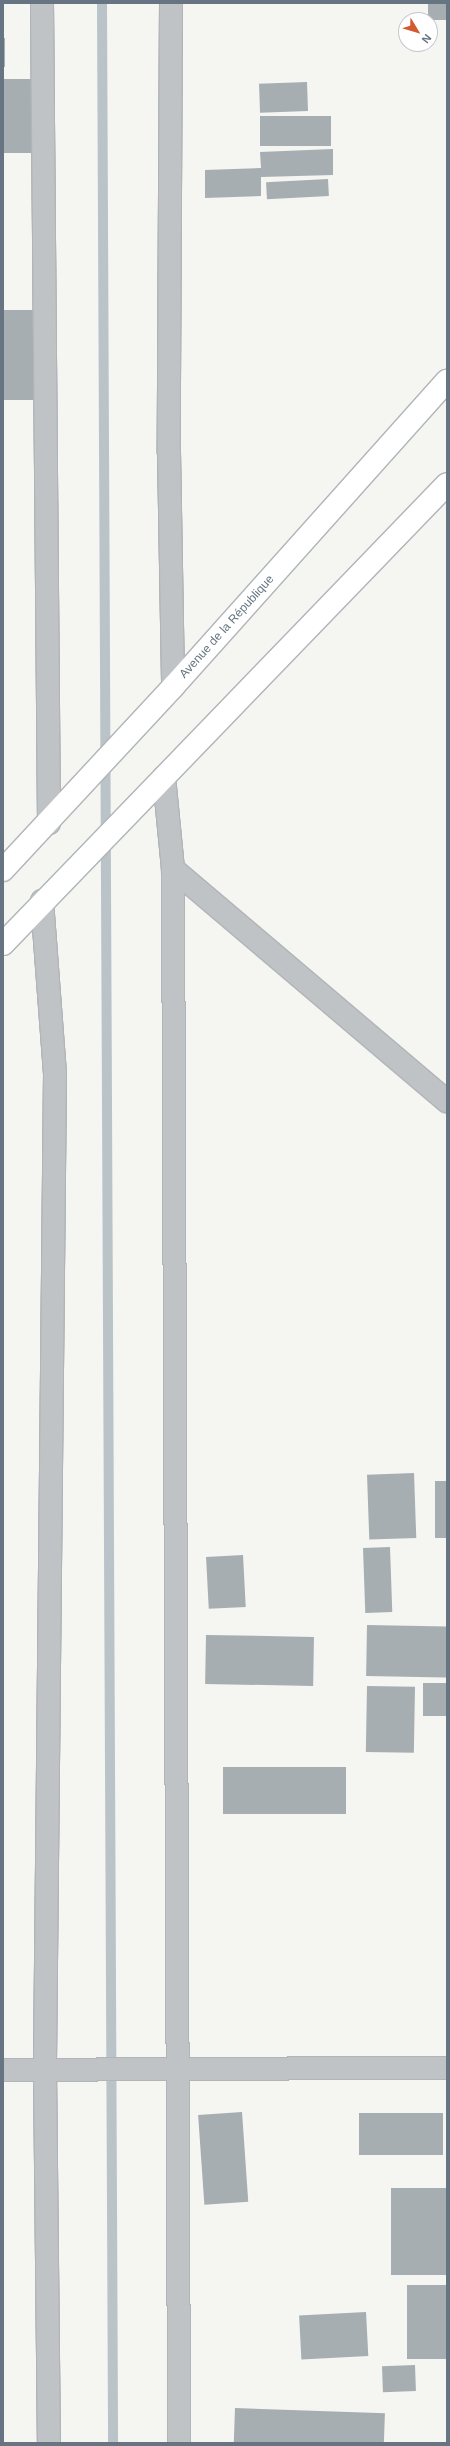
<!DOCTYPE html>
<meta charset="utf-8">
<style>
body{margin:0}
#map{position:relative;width:450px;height:2446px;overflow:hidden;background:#f5f5f2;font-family:Helvetica,sans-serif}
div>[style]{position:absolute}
.stream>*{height:10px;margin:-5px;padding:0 5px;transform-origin:5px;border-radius:5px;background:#b9c3c8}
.building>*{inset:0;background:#a6aeb2;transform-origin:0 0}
.roads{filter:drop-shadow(1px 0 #b0b5b8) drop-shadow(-1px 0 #b0b5b8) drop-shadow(0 1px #b0b5b8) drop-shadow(0 -1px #b0b5b8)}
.minor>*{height:22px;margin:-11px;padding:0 11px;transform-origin:11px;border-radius:11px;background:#bfc3c6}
.primary>*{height:22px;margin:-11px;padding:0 11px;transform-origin:11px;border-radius:11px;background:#fff}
span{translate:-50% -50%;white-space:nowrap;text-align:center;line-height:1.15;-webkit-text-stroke:4px #fff;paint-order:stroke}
.street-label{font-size:12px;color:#667581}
.frame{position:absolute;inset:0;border:4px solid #667581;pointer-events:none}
.north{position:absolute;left:398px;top:12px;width:40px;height:40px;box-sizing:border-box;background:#fff;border:1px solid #c2c8cd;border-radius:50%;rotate:128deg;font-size:11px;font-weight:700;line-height:16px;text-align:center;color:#667581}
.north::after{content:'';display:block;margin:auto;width:14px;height:18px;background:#d65831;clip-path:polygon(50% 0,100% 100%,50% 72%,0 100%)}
</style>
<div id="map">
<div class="stream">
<i style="left:102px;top:3px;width:2440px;rotate:89.74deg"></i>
</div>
<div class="building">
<i style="left:428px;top:3px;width:19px;height:17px"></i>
<i style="left:3px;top:38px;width:2px;height:29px"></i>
<i style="left:3px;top:79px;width:33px;height:74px"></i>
<i style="left:307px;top:82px;width:29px;height:48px;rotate:88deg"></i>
<i style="left:331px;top:116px;width:30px;height:71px;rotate:90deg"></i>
<i style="clip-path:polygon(333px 149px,333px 175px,261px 177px,261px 196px,205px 198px,205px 170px,261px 168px,260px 152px)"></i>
<i style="left:328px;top:179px;width:17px;height:62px;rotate:87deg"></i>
<i style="left:3px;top:310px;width:33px;height:90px"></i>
<i style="left:414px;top:1473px;width:65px;height:47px;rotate:88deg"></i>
<i style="left:435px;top:1481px;width:12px;height:57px"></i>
<i style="left:390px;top:1547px;width:65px;height:27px;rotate:88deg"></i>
<i style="left:243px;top:1555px;width:52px;height:37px;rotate:87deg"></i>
<i style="left:367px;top:1625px;width:80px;height:51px;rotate:1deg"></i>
<i style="left:206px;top:1635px;width:108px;height:49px;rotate:1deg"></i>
<i style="left:447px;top:1683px;width:33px;height:24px;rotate:90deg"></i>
<i style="left:367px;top:1686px;width:48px;height:66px;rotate:1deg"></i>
<i style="left:346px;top:1767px;width:47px;height:123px;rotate:90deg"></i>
<i style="left:242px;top:2112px;width:90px;height:44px;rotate:86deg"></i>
<i style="left:359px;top:2113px;width:84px;height:42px"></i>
<i style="left:447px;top:2188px;width:87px;height:56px;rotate:90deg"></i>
<i style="left:447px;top:2285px;width:74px;height:40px;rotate:90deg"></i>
<i style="left:366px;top:2312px;width:44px;height:67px;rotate:87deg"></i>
<i style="left:415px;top:2365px;width:26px;height:33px;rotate:88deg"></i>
<i style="left:235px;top:2408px;width:150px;height:35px;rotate:2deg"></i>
</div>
<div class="roads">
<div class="minor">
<i style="left:42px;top:3px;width:820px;rotate:89.51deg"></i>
<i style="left:171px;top:3px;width:449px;rotate:90.3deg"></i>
<i style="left:169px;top:452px;width:235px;rotate:89deg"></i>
<i style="left:164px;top:777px;width:92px;rotate:84.4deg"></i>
<i style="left:173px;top:869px;width:1574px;rotate:89.78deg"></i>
<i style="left:173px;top:869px;width:359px;rotate:40.3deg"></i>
<i style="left:42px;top:901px;width:173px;rotate:85.7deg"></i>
<i style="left:55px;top:1074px;width:996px;rotate:90.58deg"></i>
<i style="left:45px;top:2070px;width:373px;rotate:89.4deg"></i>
<i style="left:3px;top:2070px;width:444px;rotate:-0.3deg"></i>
</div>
<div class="primary">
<i style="left:3px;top:870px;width:250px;rotate:-47.1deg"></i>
<i style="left:173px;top:687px;width:411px;rotate:-48.2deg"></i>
<i style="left:3px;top:944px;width:639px;rotate:-46.01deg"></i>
</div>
</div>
<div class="street-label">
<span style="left:227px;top:627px;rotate:-48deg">Avenue de la République</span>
</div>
<div class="frame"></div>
<div class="north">N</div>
</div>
